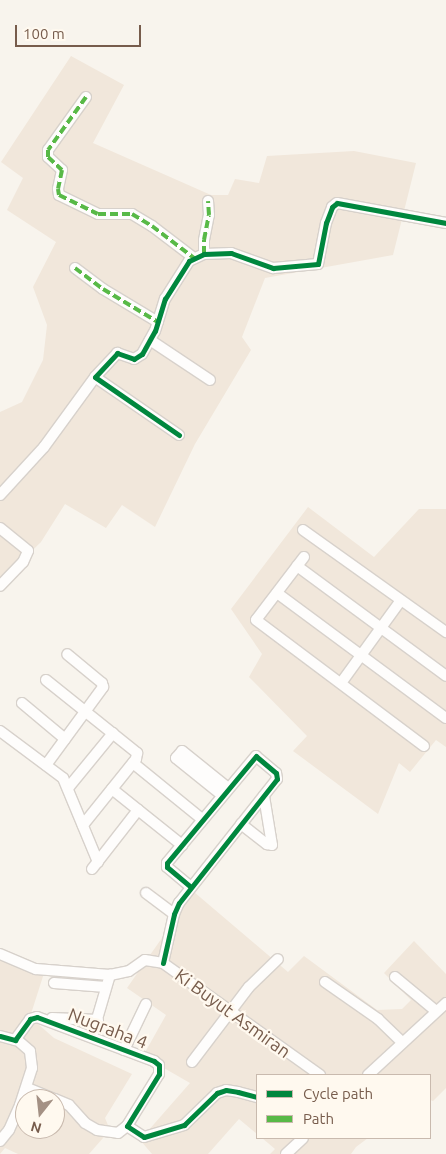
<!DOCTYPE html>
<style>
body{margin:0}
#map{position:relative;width:446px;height:1154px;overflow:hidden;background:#f8f4ed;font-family:Ubuntu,sans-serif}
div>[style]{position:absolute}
.residential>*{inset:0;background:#f1e7db}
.roads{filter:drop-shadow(1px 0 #d7d1cb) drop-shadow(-1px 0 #d7d1cb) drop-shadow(0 1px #d7d1cb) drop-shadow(0 -1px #d7d1cb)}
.street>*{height:10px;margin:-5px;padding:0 5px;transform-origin:5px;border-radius:5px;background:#fefdfc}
.quiet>*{height:4px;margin-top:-2px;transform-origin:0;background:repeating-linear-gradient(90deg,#58b947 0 8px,transparent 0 12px)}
.cycleway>*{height:5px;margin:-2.5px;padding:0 2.5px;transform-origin:2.5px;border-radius:2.5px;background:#00873e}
span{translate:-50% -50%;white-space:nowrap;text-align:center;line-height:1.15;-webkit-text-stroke:4.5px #fff9ef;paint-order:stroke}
.street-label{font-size:18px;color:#775c4c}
.legend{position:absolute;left:256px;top:1074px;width:175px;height:65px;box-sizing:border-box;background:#fff9ef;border:1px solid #c9baae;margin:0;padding:6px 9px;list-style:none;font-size:15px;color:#775c4c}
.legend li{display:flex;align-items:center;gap:10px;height:25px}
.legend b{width:25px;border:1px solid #c9baae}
.north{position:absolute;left:15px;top:1089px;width:50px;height:50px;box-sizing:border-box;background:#fff9ef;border:1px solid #c9baae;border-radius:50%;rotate:196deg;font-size:14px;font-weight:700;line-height:20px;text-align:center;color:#775c4c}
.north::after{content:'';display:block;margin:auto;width:18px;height:22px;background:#a49184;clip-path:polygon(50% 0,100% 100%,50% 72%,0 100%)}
.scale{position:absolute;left:15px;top:25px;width:126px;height:22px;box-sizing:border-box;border:2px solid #775c4c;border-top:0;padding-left:6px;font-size:15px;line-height:18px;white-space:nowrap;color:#775c4c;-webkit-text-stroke:4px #fff9ef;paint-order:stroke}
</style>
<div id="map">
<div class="residential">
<i style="clip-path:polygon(71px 56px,124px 85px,93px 143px,211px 195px,228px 195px,235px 179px,259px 183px,267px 156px,354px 151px,416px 163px,393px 255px,265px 278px,242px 337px,251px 350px,195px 444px,155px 527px,122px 505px,106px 528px,65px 504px,41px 542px,0 582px,0 412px,22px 402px,43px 360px,47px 325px,33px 287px,56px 242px,7px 210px,23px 178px,1px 162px)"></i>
<i style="clip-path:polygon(308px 507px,374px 557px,419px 509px,446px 509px,446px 747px,436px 740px,410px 772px,399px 763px,378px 814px,293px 751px,307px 736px,249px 677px,262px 654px,231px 609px)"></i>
<i style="clip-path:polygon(194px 892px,288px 972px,304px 956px,377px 1010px,402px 1009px,411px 1000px,384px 973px,414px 941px,446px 974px,446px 1088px,433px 1101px,430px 1100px,430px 1075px,257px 1075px,257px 1134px,239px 1119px,208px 1154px,152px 1154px,140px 1140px,190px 1083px,143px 1056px,166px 1015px,127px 988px)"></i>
<i style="clip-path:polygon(evenodd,0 949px,25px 961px,46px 967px,30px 1017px,54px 1038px,132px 1074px,105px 1118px,110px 1130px,89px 1154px,18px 1154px,5px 1148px,0 1154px,0 949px,25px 1099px,55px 1099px,55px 1129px,25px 1129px,25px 1099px)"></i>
<i style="clip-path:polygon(262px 1138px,368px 1138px,356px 1147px,351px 1154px,270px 1154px,275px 1149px)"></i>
</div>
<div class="roads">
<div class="street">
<i style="left:86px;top:97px;width:65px;rotate:125.6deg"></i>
<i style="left:48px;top:150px;width:7px;rotate:90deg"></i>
<i style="left:48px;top:157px;width:19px;rotate:43deg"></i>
<i style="left:62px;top:170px;width:19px;rotate:102deg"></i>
<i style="left:58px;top:189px;width:6px;rotate:81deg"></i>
<i style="left:59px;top:195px;width:43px;rotate:26deg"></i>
<i style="left:98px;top:214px;width:34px"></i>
<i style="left:132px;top:214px;width:23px;rotate:31deg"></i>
<i style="left:152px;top:226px;width:53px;rotate:37.3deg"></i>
<i style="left:204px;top:254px;width:14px;rotate:-90deg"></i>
<i style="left:204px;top:240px;width:25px;rotate:-79deg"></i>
<i style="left:209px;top:215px;width:14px;rotate:-94deg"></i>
<i style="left:75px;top:268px;width:35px;rotate:37deg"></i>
<i style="left:103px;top:289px;width:64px;rotate:31deg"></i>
<i style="left:150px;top:340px;width:72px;rotate:33.7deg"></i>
<i style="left:179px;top:435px;width:102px;rotate:-145.4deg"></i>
<i style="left:95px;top:377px;width:33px;rotate:-47deg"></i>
<i style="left:117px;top:353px;width:18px;rotate:19deg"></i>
<i style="left:134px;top:359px;width:9px;rotate:-32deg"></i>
<i style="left:142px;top:354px;width:26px;rotate:-61deg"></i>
<i style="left:155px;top:331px;width:34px;rotate:-73deg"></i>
<i style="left:165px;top:299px;width:45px;rotate:-57.7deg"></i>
<i style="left:189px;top:261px;width:17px;rotate:-25deg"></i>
<i style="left:204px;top:254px;width:27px;rotate:-2deg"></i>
<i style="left:231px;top:253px;width:45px;rotate:19.7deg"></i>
<i style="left:273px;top:268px;width:45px;rotate:-5.1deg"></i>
<i style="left:318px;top:264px;width:42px;rotate:-79deg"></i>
<i style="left:326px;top:223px;width:17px;rotate:-69deg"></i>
<i style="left:332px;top:207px;width:6px;rotate:-39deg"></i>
<i style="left:337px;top:203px;width:111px;rotate:10.4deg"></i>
<i style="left:0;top:495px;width:65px;rotate:-47.5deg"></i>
<i style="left:44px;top:447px;width:87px;rotate:-53.9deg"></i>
<i style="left:0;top:528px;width:36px;rotate:39deg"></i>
<i style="left:28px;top:551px;width:12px;rotate:114deg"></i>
<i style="left:23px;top:562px;width:33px;rotate:134deg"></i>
<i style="left:303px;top:530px;width:176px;rotate:35.5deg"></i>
<i style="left:304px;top:557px;width:79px;rotate:127.3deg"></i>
<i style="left:256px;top:620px;width:210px;rotate:36.9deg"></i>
<i style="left:297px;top:566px;width:185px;rotate:36.4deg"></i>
<i style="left:277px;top:593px;width:210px;rotate:36.5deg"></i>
<i style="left:46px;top:680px;width:117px;rotate:38.7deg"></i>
<i style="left:137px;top:753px;width:6px;rotate:99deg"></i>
<i style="left:136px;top:759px;width:85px;rotate:128.8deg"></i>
<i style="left:341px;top:683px;width:102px;rotate:-54.1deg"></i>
<i style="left:22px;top:703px;width:56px;rotate:39.9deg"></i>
<i style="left:0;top:731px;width:79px;rotate:36.7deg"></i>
<i style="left:63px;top:778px;width:91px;rotate:67.4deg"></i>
<i style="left:133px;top:763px;width:89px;rotate:39.1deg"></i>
<i style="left:46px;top:765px;width:97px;rotate:-53.8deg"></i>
<i style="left:103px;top:687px;width:4px;rotate:-104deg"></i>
<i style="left:102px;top:683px;width:45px;rotate:-140.4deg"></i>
<i style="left:68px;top:788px;width:71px;rotate:-50.7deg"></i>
<i style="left:112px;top:789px;width:90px;rotate:38.7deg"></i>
<i style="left:222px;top:795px;width:59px;rotate:-141.2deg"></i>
<i style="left:176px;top:758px;width:9px;rotate:-49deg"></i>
<i style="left:182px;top:751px;width:59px;rotate:38.8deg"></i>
<i style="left:241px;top:824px;width:33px;rotate:38deg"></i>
<i style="left:267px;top:844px;width:5px;rotate:11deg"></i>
<i style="left:272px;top:845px;width:50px;rotate:-99.3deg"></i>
<i style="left:92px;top:869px;width:75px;rotate:-52.1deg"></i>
<i style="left:146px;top:893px;width:35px;rotate:37deg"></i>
<i style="left:0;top:954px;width:39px;rotate:23deg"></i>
<i style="left:36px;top:969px;width:74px;rotate:4.6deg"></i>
<i style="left:110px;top:975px;width:19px;rotate:-12deg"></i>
<i style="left:129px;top:971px;width:19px;rotate:-35deg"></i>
<i style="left:145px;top:960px;width:18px;rotate:9deg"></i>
<i style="left:163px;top:963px;width:193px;rotate:35.5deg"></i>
<i style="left:163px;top:963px;width:50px;rotate:-77.3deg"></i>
<i style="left:174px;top:914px;width:12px;rotate:-66deg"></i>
<i style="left:179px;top:903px;width:158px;rotate:-51.7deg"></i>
<i style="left:277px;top:779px;width:6px;rotate:-99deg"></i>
<i style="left:276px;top:773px;width:26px;rotate:-140deg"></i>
<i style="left:256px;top:756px;width:139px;rotate:129.8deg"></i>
<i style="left:167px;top:863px;width:4px;rotate:90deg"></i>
<i style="left:167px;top:867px;width:31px;rotate:40deg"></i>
<i style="left:395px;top:977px;width:53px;rotate:39.7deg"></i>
<i style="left:325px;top:982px;width:65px;rotate:34.9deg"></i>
<i style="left:378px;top:1019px;width:33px;rotate:44deg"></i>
<i style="left:54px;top:983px;width:52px;rotate:4.4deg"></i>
<i style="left:52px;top:1018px;width:46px;rotate:2.5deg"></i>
<i style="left:0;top:1036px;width:16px;rotate:15deg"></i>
<i style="left:15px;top:1040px;width:26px;rotate:-54deg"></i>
<i style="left:30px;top:1019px;width:7px;rotate:-16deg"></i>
<i style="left:37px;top:1017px;width:125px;rotate:20.6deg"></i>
<i style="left:154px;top:1061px;width:6px;rotate:39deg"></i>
<i style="left:159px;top:1065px;width:9px;rotate:90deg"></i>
<i style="left:159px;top:1074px;width:61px;rotate:121.6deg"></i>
<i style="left:127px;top:1126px;width:20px;rotate:33deg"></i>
<i style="left:144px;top:1137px;width:42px;rotate:-16.7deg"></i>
<i style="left:184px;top:1125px;width:46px;rotate:-44.1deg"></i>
<i style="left:217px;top:1093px;width:9px;rotate:-18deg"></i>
<i style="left:226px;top:1090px;width:12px;rotate:9deg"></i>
<i style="left:238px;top:1092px;width:20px;rotate:15deg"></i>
<i style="left:92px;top:1036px;width:64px;rotate:-73.6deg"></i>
<i style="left:124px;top:1050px;width:51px;rotate:-64.4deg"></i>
<i style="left:192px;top:1062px;width:94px;rotate:-52.8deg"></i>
<i style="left:249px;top:987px;width:40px;rotate:-44deg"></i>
<i style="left:368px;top:1075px;width:106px;rotate:-42.7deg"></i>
<i style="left:27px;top:1088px;width:29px;rotate:22deg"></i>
<i style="left:55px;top:1099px;width:15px;rotate:23deg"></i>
<i style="left:69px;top:1105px;width:24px;rotate:48deg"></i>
<i style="left:85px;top:1123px;width:14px;rotate:30deg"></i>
<i style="left:97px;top:1130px;width:21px;rotate:8deg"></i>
<i style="left:118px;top:1133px;width:11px;rotate:-38deg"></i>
<i style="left:0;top:1141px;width:14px;rotate:-51deg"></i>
<i style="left:9px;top:1130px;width:27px;rotate:-66deg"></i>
<i style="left:20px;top:1105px;width:39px;rotate:-72deg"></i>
<i style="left:32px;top:1068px;width:17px;rotate:-97deg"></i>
<i style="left:30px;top:1051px;width:18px;rotate:-139deg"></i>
<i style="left:286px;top:1154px;width:23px;rotate:-43deg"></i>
</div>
</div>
<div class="quiet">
<i style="left:86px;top:97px;width:65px;rotate:125.6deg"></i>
<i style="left:48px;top:150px;width:7px;rotate:90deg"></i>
<i style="left:48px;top:157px;width:19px;rotate:43deg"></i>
<i style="left:62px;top:170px;width:19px;rotate:102deg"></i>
<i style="left:58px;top:189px;width:6px;rotate:81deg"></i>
<i style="left:59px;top:195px;width:43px;rotate:26deg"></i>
<i style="left:98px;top:214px;width:34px"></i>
<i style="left:132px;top:214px;width:23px;rotate:31deg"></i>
<i style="left:152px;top:226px;width:53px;rotate:37.3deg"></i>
<i style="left:204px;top:254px;width:14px;rotate:-90deg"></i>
<i style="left:204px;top:240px;width:25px;rotate:-79deg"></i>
<i style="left:209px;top:215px;width:14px;rotate:-94deg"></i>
<i style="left:75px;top:268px;width:35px;rotate:37deg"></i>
<i style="left:103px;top:289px;width:64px;rotate:31deg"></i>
</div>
<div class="cycleway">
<i style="left:179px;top:435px;width:102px;rotate:-145.4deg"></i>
<i style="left:95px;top:377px;width:33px;rotate:-47deg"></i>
<i style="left:117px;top:353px;width:18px;rotate:19deg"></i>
<i style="left:134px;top:359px;width:9px;rotate:-32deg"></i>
<i style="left:142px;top:354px;width:26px;rotate:-61deg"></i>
<i style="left:155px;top:331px;width:34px;rotate:-73deg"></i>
<i style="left:165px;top:299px;width:45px;rotate:-57.7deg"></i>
<i style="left:189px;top:261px;width:17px;rotate:-25deg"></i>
<i style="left:204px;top:254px;width:27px;rotate:-2deg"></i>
<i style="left:231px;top:253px;width:45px;rotate:19.7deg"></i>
<i style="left:273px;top:268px;width:45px;rotate:-5.1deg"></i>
<i style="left:318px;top:264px;width:42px;rotate:-79deg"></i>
<i style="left:326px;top:223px;width:17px;rotate:-69deg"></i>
<i style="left:332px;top:207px;width:6px;rotate:-39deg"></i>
<i style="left:337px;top:203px;width:111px;rotate:10.4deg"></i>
<i style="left:163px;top:963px;width:50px;rotate:-77.3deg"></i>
<i style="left:174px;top:914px;width:12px;rotate:-66deg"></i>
<i style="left:179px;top:903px;width:158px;rotate:-51.7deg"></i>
<i style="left:277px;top:779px;width:6px;rotate:-99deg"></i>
<i style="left:276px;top:773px;width:26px;rotate:-140deg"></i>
<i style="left:256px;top:756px;width:139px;rotate:129.8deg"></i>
<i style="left:167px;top:863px;width:4px;rotate:90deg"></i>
<i style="left:167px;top:867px;width:31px;rotate:40deg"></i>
<i style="left:0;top:1036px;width:16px;rotate:15deg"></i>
<i style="left:15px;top:1040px;width:26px;rotate:-54deg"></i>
<i style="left:30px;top:1019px;width:7px;rotate:-16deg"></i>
<i style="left:37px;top:1017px;width:125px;rotate:20.6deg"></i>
<i style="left:154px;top:1061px;width:6px;rotate:39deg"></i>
<i style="left:159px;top:1065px;width:9px;rotate:90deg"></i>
<i style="left:159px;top:1074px;width:61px;rotate:121.6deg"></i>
<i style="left:127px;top:1126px;width:20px;rotate:33deg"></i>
<i style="left:144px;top:1137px;width:42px;rotate:-16.7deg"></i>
<i style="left:184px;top:1125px;width:46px;rotate:-44.1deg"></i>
<i style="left:217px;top:1093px;width:9px;rotate:-18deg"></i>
<i style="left:226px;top:1090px;width:12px;rotate:9deg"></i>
<i style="left:238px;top:1092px;width:20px;rotate:15deg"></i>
</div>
<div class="street-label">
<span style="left:233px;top:1013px;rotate:36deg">Ki Buyut Asmiran</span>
<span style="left:108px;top:1028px;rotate:21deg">Nugraha 4</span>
</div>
<ul class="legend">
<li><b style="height:6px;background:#00873e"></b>Cycle path</li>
<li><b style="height:6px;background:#58b947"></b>Path</li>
</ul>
<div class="north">N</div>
<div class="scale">100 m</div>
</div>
